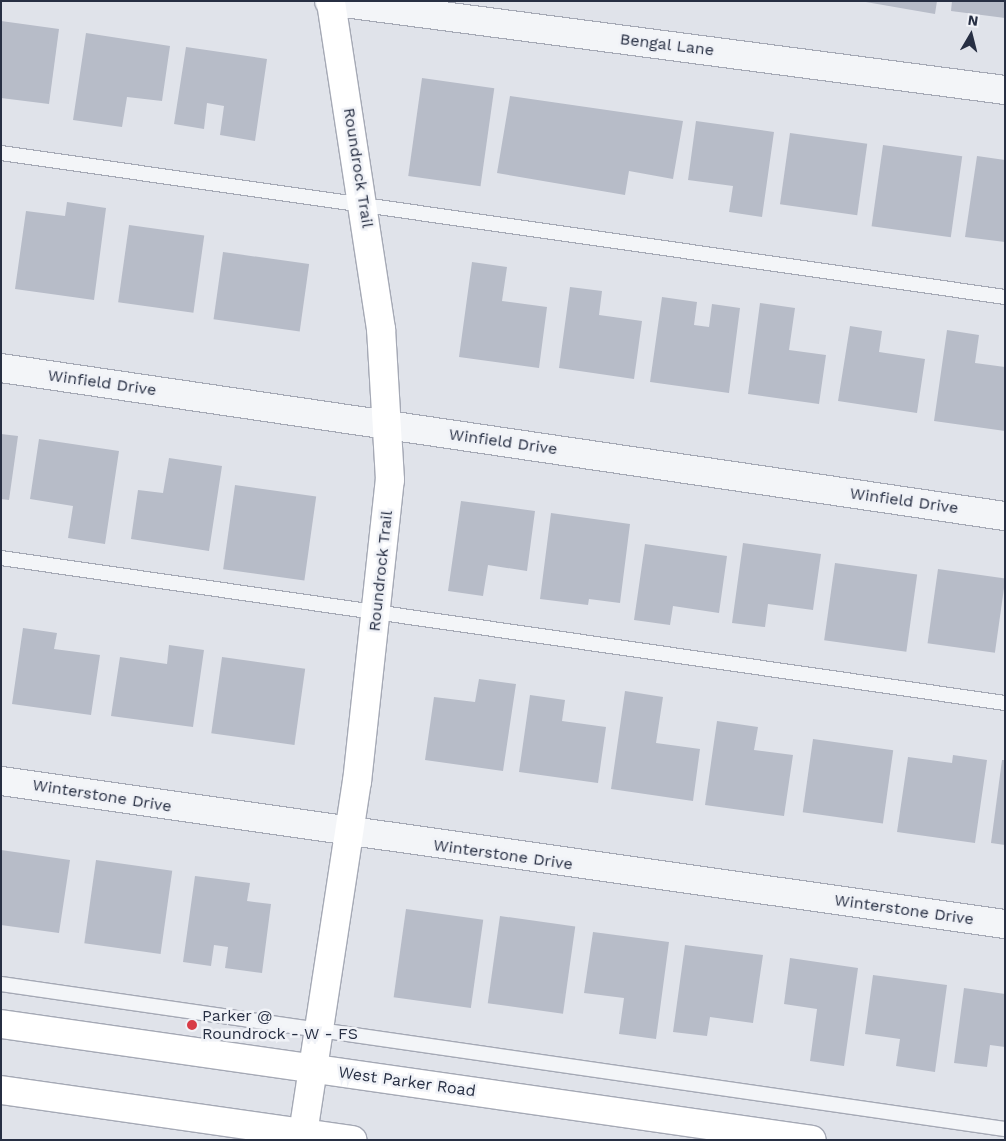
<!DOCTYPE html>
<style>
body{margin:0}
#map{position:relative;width:1006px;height:1141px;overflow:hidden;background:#e0e3ea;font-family:"Work Sans",sans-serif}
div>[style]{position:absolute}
.building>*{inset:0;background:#b7bcc8;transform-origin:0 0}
.roads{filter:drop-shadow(1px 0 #a5a9b5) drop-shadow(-1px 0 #a5a9b5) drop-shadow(0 1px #a5a9b5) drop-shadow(0 -1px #a5a9b5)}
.lane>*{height:14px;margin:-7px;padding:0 7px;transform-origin:7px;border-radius:7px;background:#f3f5f8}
.street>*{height:28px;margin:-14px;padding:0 14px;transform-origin:14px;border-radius:14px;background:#f3f5f8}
.secondary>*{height:28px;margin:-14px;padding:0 14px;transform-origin:14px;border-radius:14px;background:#fff}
.dots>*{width:14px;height:14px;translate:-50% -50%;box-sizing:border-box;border:2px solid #f0f2f7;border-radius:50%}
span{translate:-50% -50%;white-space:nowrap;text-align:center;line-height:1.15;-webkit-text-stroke:5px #f0f2f7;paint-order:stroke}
.street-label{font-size:16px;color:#272f43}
.poi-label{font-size:16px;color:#272f43}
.left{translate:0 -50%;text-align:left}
.frame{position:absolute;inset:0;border:2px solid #272f43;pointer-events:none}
.north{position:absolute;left:946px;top:10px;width:50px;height:50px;-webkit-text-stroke:4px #f0f2f7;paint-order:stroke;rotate:8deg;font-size:14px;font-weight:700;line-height:20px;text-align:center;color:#272f43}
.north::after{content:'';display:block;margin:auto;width:18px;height:22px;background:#272f43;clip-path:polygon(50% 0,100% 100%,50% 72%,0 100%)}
</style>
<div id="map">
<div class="building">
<i style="clip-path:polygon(860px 1px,937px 1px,935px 14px)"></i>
<i style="clip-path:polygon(952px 1px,1005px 1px,1005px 18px,951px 11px)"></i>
<i style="clip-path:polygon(1px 21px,59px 29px,49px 104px,1px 98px)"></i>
<i style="clip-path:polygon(86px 33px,170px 46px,162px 101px,127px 97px,122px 127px,73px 120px)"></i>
<i style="clip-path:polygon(186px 47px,267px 59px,255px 141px,220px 135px,224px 106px,207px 103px,204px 129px,174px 124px)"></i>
<i style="left:422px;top:78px;width:73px;height:99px;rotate:8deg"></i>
<i style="clip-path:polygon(510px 96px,683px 121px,673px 179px,629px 171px,625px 195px,497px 173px)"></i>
<i style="clip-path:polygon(696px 121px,774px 132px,762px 217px,729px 212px,733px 186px,688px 180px)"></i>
<i style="left:790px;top:133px;width:78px;height:72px;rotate:8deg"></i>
<i style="left:883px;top:145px;width:80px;height:82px;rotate:8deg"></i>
<i style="clip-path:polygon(977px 156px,1005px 160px,1005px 242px,965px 237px)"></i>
<i style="clip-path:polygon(67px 202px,106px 208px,94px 300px,15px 289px,26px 211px,65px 216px)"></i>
<i style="left:129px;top:225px;width:76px;height:78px;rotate:8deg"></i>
<i style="left:223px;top:252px;width:87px;height:68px;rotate:8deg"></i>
<i style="clip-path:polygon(472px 262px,507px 267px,502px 301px,547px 307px,539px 368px,459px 357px)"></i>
<i style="clip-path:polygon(570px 287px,602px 291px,599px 315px,642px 321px,634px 379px,559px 368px)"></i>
<i style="clip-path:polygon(662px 297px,697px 302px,694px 325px,709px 327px,712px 304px,740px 308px,729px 393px,650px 382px)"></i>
<i style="clip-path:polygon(760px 303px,795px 308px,789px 350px,826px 355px,819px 404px,748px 394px)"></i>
<i style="clip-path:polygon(850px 326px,882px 331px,879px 352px,925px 359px,917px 413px,838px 401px)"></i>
<i style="clip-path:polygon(947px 330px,979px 335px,975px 363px,1005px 367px,1005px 431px,934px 421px)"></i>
<i style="clip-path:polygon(1px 434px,18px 436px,9px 500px,1px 499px)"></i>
<i style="clip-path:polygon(39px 439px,119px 451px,105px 544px,68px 538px,73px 506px,30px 499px)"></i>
<i style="clip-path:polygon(169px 458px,222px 466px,209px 551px,131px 539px,138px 490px,163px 493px)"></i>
<i style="left:235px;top:485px;width:82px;height:85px;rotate:8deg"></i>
<i style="clip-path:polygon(461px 501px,535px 511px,527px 571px,488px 565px,483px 596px,448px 591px)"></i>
<i style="clip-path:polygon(551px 513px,630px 524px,620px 603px,589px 599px,588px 605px,540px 599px)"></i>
<i style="clip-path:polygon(743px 543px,821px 554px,813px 610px,768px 604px,765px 627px,732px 623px)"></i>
<i style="clip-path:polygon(645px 544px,727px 556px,719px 613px,673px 606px,670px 625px,634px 620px)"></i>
<i style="left:835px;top:563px;width:83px;height:78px;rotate:8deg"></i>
<i style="left:938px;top:569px;width:68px;height:75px;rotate:8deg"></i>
<i style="clip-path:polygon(23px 628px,57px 633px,54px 649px,100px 655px,91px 715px,12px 704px)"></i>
<i style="clip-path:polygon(169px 645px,204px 650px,193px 727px,111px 716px,120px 657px,167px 664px)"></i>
<i style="left:222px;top:657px;width:84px;height:77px;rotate:8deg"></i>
<i style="clip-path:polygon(479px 679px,516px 684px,503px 771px,425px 760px,434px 697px,475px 702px)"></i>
<i style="clip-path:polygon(625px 691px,663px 697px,656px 743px,700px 749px,693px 801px,611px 789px)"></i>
<i style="clip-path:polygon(530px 695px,565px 700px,562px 721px,606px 727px,598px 783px,519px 772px)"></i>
<i style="clip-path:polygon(717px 721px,758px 727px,754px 750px,793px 755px,784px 816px,705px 805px)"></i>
<i style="left:813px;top:739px;width:81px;height:74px;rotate:8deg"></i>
<i style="clip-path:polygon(953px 755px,987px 760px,975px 843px,897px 832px,908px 757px,952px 763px)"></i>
<i style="clip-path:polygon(1002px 760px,1005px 760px,1005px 845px,991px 843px)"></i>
<i style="clip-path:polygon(1px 850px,70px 860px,59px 933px,1px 925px)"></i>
<i style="left:96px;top:860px;width:77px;height:84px;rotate:8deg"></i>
<i style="clip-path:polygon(195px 876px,250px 883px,247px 901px,271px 904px,262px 973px,225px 968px,228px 947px,214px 945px,211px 966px,183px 962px)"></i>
<i style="left:406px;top:909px;width:78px;height:89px;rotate:8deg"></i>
<i style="left:500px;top:916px;width:76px;height:88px;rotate:8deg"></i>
<i style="clip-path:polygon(593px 932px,669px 942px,656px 1039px,619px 1034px,624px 998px,584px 993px)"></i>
<i style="clip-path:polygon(685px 945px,763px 955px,753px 1023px,710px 1017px,707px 1036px,673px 1032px)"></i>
<i style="clip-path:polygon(790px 958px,858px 968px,844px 1066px,810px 1061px,817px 1009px,784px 1004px)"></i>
<i style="clip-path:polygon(873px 975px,947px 985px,935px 1072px,896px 1066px,900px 1039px,865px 1034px)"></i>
<i style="clip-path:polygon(964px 988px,1005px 994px,1005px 1047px,990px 1045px,987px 1067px,954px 1063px)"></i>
</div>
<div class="roads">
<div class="lane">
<i style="left:1px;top:153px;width:1014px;rotate:8.16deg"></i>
<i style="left:1px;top:558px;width:1014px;rotate:8.22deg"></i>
<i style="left:1px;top:984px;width:1014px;rotate:8.22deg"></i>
</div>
<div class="street">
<i style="left:329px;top:1px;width:682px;rotate:7.5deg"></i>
<i style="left:1px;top:368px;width:1015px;rotate:8.39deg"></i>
<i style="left:1px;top:781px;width:1014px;rotate:8.11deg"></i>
</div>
<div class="secondary">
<i style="left:1px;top:1024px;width:819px;rotate:8.14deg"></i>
<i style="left:1px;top:1090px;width:355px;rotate:8.1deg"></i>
<i style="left:302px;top:1140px;width:362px;rotate:-81.3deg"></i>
<i style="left:357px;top:782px;width:304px;rotate:-83.8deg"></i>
<i style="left:390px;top:480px;width:151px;rotate:-93.4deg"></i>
<i style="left:381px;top:329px;width:332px;rotate:-98.7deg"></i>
</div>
</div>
<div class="dots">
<i style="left:192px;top:1025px;background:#d83c47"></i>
</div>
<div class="street-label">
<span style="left:667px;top:45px;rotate:7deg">Bengal Lane</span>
<span style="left:358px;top:168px;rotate:81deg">Roundrock Trail</span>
<span style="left:102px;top:383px;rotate:8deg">Winfield Drive</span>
<span style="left:503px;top:442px;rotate:8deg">Winfield Drive</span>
<span style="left:904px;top:501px;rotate:8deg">Winfield Drive</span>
<span style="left:381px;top:571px;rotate:-84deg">Roundrock Trail</span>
<span style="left:102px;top:796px;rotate:9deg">Winterstone Drive</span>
<span style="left:503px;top:855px;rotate:8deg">Winterstone Drive</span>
<span style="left:904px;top:910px;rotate:8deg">Winterstone Drive</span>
<span style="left:407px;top:1082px;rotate:8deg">West Parker Road</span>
</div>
<div class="poi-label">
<span class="left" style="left:202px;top:1025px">Parker @<br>Roundrock - W - FS</span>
</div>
<div class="frame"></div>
<div class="north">N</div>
</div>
